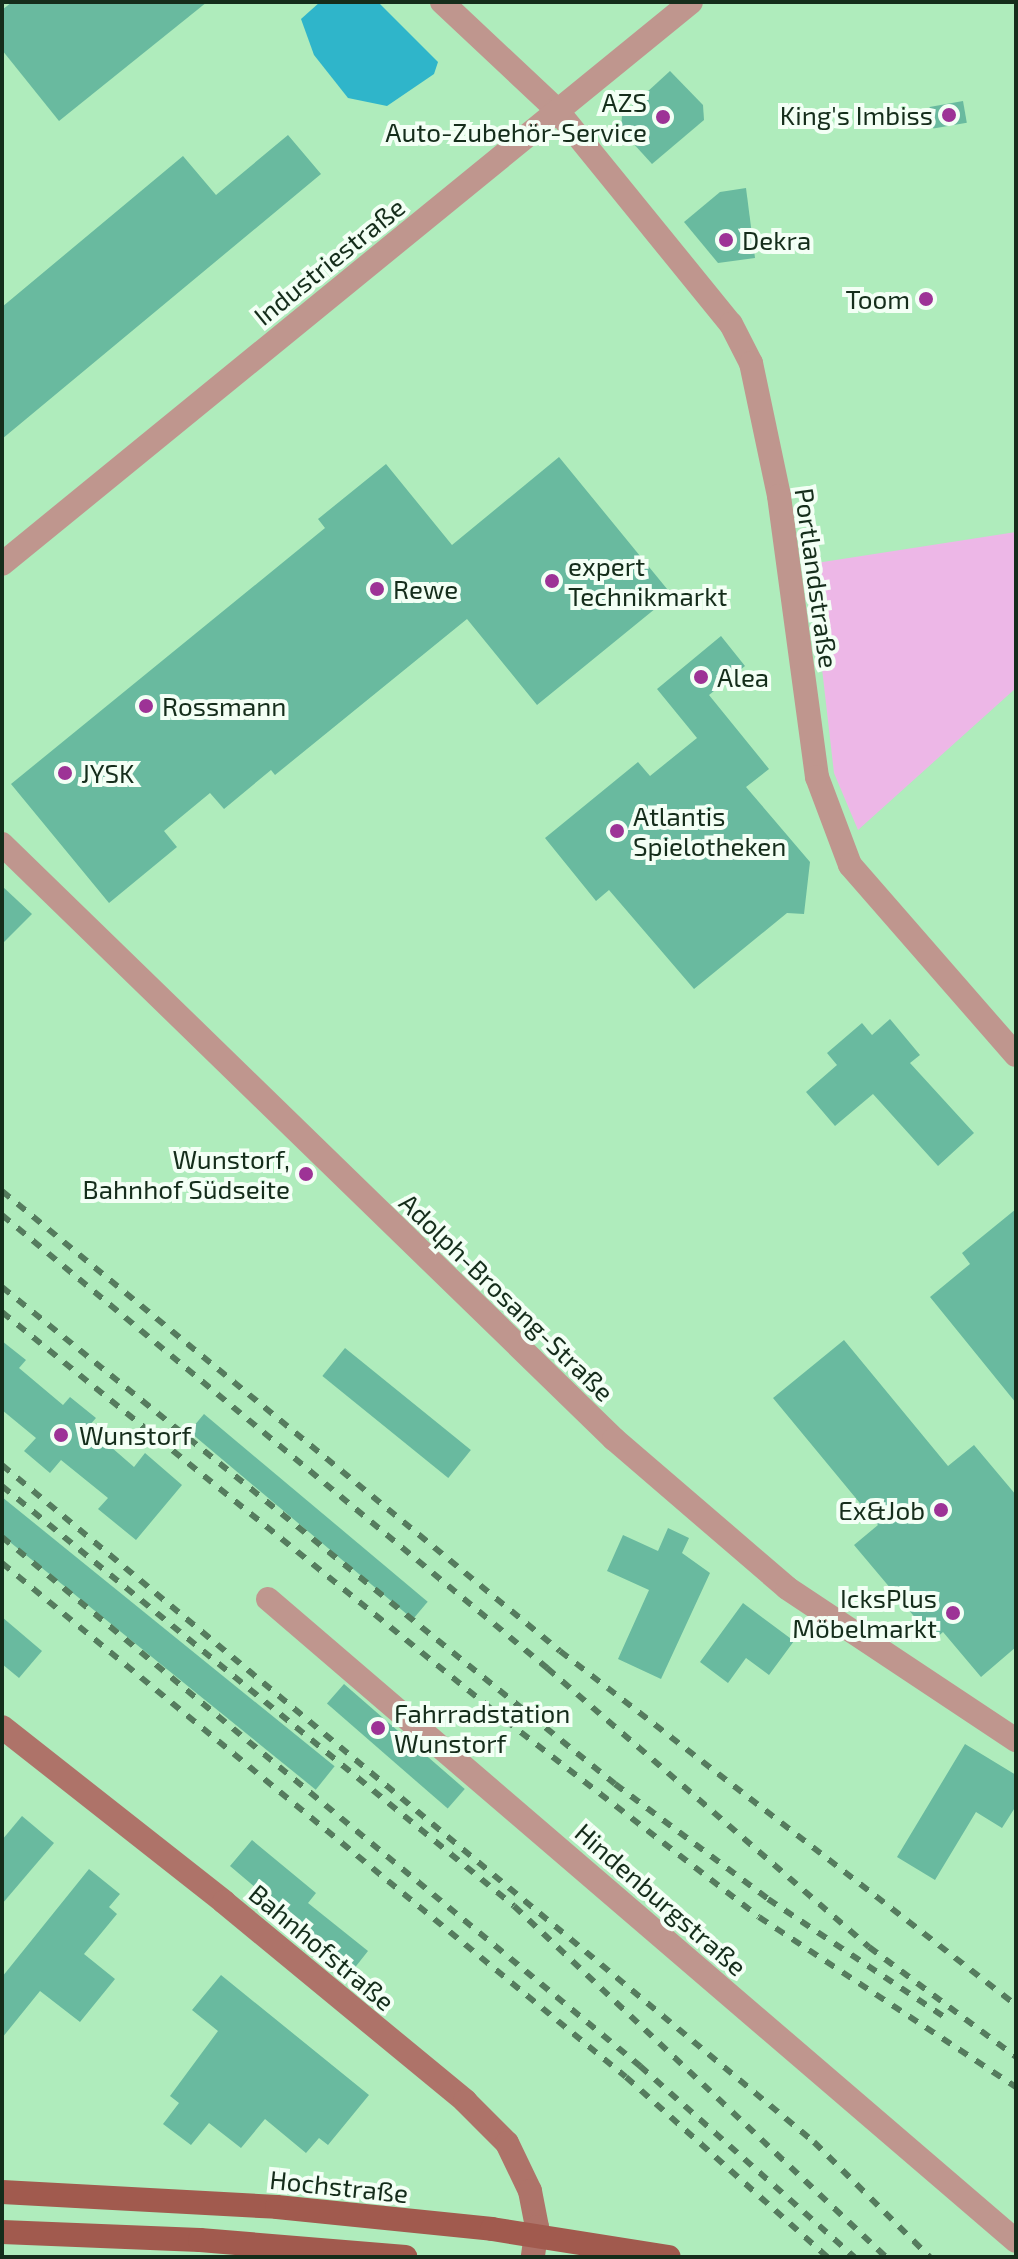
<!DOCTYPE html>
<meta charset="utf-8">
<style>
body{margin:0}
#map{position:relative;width:1018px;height:2259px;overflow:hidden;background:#afecbc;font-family:"Exo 2",sans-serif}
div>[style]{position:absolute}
.green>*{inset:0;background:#edb7e7}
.water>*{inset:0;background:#2fb5ca}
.building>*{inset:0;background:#69ba9f;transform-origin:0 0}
.street>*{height:24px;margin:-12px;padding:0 12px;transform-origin:12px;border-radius:12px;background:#bf968e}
.secondary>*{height:24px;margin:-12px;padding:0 12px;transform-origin:12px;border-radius:12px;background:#ae7369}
.primary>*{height:24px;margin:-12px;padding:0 12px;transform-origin:12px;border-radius:12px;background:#a15a4e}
.rail>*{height:6px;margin-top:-3px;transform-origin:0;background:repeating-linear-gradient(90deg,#557c5e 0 10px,transparent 0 20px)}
.primary-bridge>*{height:24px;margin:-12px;padding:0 12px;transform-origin:12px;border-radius:12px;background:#a15a4e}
.dots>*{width:22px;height:22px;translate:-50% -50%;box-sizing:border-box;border:4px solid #f3fff5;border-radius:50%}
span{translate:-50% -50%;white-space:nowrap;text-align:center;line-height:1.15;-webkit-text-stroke:8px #f3fff5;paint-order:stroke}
.poi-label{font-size:26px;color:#152d1b}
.right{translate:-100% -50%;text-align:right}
.left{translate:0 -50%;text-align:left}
.street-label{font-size:26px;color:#152d1b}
.frame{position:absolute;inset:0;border:4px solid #152d1b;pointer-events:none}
</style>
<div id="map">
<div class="green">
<i style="clip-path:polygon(1016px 532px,1016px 688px,858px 830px,834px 773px,810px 564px)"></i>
</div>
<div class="water">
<i style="clip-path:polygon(320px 2px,378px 2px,438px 62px,434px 74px,387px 106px,348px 98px,314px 55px,301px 19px)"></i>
</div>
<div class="building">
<i style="clip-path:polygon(12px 2px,207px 2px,59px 121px,2px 50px,2px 10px)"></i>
<i style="clip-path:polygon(670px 71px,703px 105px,704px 120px,652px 164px,621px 130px,622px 115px)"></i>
<i style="left:963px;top:101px;width:22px;height:34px;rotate:80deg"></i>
<i style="clip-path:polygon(288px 135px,321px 174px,2px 439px,2px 307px,183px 156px,216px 195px)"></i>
<i style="clip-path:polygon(746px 188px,755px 258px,718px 263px,684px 222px,720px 192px)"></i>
<i style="clip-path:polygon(559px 457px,672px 595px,537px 705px,467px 619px,275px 775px,271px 770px,224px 809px,210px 793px,164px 831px,177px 847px,109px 903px,11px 784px,325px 528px,318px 519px,386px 464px,452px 545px)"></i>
<i style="clip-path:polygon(721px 636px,745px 666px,709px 695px,769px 769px,746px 787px,810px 862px,804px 914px,787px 913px,694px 989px,609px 890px,596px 901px,545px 838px,638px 762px,650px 776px,697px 738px,657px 689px)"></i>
<i style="clip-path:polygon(2px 886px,32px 914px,2px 944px)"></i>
<i style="clip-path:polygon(890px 1019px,920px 1055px,910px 1063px,974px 1133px,938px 1166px,873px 1094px,835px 1126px,806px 1092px,837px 1065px,827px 1053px,862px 1023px,872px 1035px)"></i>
<i style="clip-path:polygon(1016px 1209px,1016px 1403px,930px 1297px,970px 1264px,962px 1253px)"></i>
<i style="clip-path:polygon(844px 1340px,948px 1466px,974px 1445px,1016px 1495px,1016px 1647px,981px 1677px,943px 1632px,934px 1640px,854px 1545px,878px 1525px,773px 1398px)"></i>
<i style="clip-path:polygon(2px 1341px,26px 1360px,19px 1368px,63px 1405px,70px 1397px,96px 1418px,88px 1427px,134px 1467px,145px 1453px,182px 1485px,136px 1540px,98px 1509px,108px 1498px,61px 1460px,50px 1473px,24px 1451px,36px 1438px,2px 1410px)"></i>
<i style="left:345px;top:1348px;width:162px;height:36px;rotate:39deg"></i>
<i style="left:204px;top:1414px;width:292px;height:23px;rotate:40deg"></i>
<i style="left:2px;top:1497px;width:428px;height:30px;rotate:39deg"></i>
<i style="clip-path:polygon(668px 1528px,689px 1538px,682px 1553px,710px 1573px,661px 1679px,618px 1659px,649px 1590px,607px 1571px,623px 1535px,658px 1551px)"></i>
<i style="clip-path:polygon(743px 1603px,794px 1641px,769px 1675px,746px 1658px,728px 1683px,700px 1662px)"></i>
<i style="clip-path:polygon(2px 1617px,42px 1651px,19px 1678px,2px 1664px)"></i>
<i style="left:344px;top:1684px;width:160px;height:26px;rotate:41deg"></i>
<i style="clip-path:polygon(965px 1744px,1016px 1775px,1016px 1806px,1002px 1828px,976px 1812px,935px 1880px,897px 1857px)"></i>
<i style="clip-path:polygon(22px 1816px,54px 1843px,2px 1904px,2px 1840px)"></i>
<i style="clip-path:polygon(252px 1840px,316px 1893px,308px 1903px,368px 1951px,353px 1970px,230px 1866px)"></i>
<i style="clip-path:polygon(89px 1869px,120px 1894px,109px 1907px,117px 1914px,84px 1954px,115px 1979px,80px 2022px,40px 1991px,2px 2038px,2px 1977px)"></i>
<i style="clip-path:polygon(221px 1975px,369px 2095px,328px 2145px,319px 2138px,306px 2153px,265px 2119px,241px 2148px,209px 2123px,191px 2145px,163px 2124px,179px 2103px,170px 2096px,218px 2031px,192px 2010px)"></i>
</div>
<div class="street">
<i style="left:442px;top:2px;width:156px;rotate:43.2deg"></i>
<i style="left:556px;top:109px;width:277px;rotate:50.9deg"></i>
<i style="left:731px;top:324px;width:44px;rotate:62.9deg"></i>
<i style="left:751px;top:363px;width:136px;rotate:78.1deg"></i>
<i style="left:779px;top:496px;width:284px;rotate:82.3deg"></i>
<i style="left:817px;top:777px;width:94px;rotate:69.4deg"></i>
<i style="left:850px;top:865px;width:252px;rotate:48.9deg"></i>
<i style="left:2px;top:564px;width:889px;rotate:-39.2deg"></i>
<i style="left:2px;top:844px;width:854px;rotate:44.19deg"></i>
<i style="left:614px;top:1439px;width:228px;rotate:40.7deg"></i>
<i style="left:787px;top:1588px;width:275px;rotate:33.6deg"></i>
<i style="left:268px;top:1599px;width:986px;rotate:40.64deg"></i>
</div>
<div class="secondary">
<i style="left:2px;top:1727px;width:283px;rotate:38.2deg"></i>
<i style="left:224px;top:1902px;width:313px;rotate:39.5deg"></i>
<i style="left:465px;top:2101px;width:59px;rotate:45deg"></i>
<i style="left:507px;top:2143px;width:53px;rotate:64.4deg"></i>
<i style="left:530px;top:2191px;width:37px;rotate:79deg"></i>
<i style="left:537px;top:2227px;width:30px;rotate:98deg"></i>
</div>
<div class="primary">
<i style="left:2px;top:2192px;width:275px;rotate:3.1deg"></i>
<i style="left:277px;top:2207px;width:216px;rotate:5.8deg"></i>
<i style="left:2px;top:2232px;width:198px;rotate:2.3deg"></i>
<i style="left:200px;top:2240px;width:206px;rotate:4.7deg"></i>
</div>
<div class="rail">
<i style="left:2px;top:1191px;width:723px;rotate:39.5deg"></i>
<i style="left:560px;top:1651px;width:577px;rotate:37.82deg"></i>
<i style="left:2px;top:1215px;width:709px;rotate:39.73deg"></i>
<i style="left:547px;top:1668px;width:426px;rotate:40.9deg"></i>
<i style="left:869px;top:1947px;width:184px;rotate:36.8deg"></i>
<i style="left:2px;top:1287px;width:789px;rotate:39.03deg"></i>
<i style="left:615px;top:1784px;width:191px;rotate:36.9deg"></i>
<i style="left:768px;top:1899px;width:219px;rotate:33.8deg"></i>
<i style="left:2px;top:1312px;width:648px;rotate:39.05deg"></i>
<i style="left:505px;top:1720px;width:321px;rotate:37.8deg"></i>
<i style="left:759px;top:1917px;width:308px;rotate:33.5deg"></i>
<i style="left:2px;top:1465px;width:1057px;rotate:39.82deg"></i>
<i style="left:814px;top:2142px;width:163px;rotate:44.8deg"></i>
<i style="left:2px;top:1486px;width:662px;rotate:39.36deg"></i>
<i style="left:514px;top:1906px;width:511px;rotate:43.34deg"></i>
<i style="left:2px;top:1537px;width:829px;rotate:39.66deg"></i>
<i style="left:640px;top:2066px;width:287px;rotate:41.7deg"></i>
<i style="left:2px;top:1563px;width:808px;rotate:39.48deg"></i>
<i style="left:626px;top:2077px;width:270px;rotate:41.8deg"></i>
</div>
<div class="primary-bridge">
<i style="left:492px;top:2229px;width:179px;rotate:9deg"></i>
</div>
<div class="dots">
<i style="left:949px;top:115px;background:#9d3396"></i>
<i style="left:663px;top:117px;background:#9d3396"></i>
<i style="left:726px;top:240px;background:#9d3396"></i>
<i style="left:926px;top:299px;background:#9d3396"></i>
<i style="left:552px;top:581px;background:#9d3396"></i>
<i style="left:377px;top:589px;background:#9d3396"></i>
<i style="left:701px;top:677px;background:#9d3396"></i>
<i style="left:146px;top:706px;background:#9d3396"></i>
<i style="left:65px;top:773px;background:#9d3396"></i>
<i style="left:617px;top:831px;background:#9d3396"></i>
<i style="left:306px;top:1174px;background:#9d3396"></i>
<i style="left:61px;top:1435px;background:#9d3396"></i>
<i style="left:941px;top:1510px;background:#9d3396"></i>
<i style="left:953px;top:1613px;background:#9d3396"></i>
<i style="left:378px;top:1728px;background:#9d3396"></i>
</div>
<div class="poi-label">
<span class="right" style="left:647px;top:117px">AZS<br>Auto-Zubehör-Service</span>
<span class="right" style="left:933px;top:115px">King's Imbiss</span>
<span class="left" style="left:742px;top:240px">Dekra</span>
<span class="right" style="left:910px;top:299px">Toom</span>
<span class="left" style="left:568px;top:581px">expert<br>Technikmarkt</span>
<span class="left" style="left:393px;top:589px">Rewe</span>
<span class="left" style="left:717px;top:677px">Alea</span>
<span class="left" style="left:162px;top:706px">Rossmann</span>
<span class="left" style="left:81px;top:773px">JYSK</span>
<span class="left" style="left:633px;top:831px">Atlantis<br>Spielotheken</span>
<span class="right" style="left:290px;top:1174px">Wunstorf,<br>Bahnhof Südseite</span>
<span class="left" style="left:79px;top:1435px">Wunstorf</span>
<span class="right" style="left:925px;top:1510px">Ex&amp;Job</span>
<span class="right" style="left:937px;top:1613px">IcksPlus<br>Möbelmarkt</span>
<span class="left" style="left:394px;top:1728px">Fahrradstation<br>Wunstorf</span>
</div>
<div class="street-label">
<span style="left:329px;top:261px;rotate:-39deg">Industriestraße</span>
<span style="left:817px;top:578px;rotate:82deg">Portlandstraße</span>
<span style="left:507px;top:1297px;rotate:44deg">Adolph-Brosang-Straße</span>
<span style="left:661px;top:1899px;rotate:41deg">Hindenburgstraße</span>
<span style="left:322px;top:1947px;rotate:40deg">Bahnhofstraße</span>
<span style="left:339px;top:2186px;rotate:6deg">Hochstraße</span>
</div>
<div class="frame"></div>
</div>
